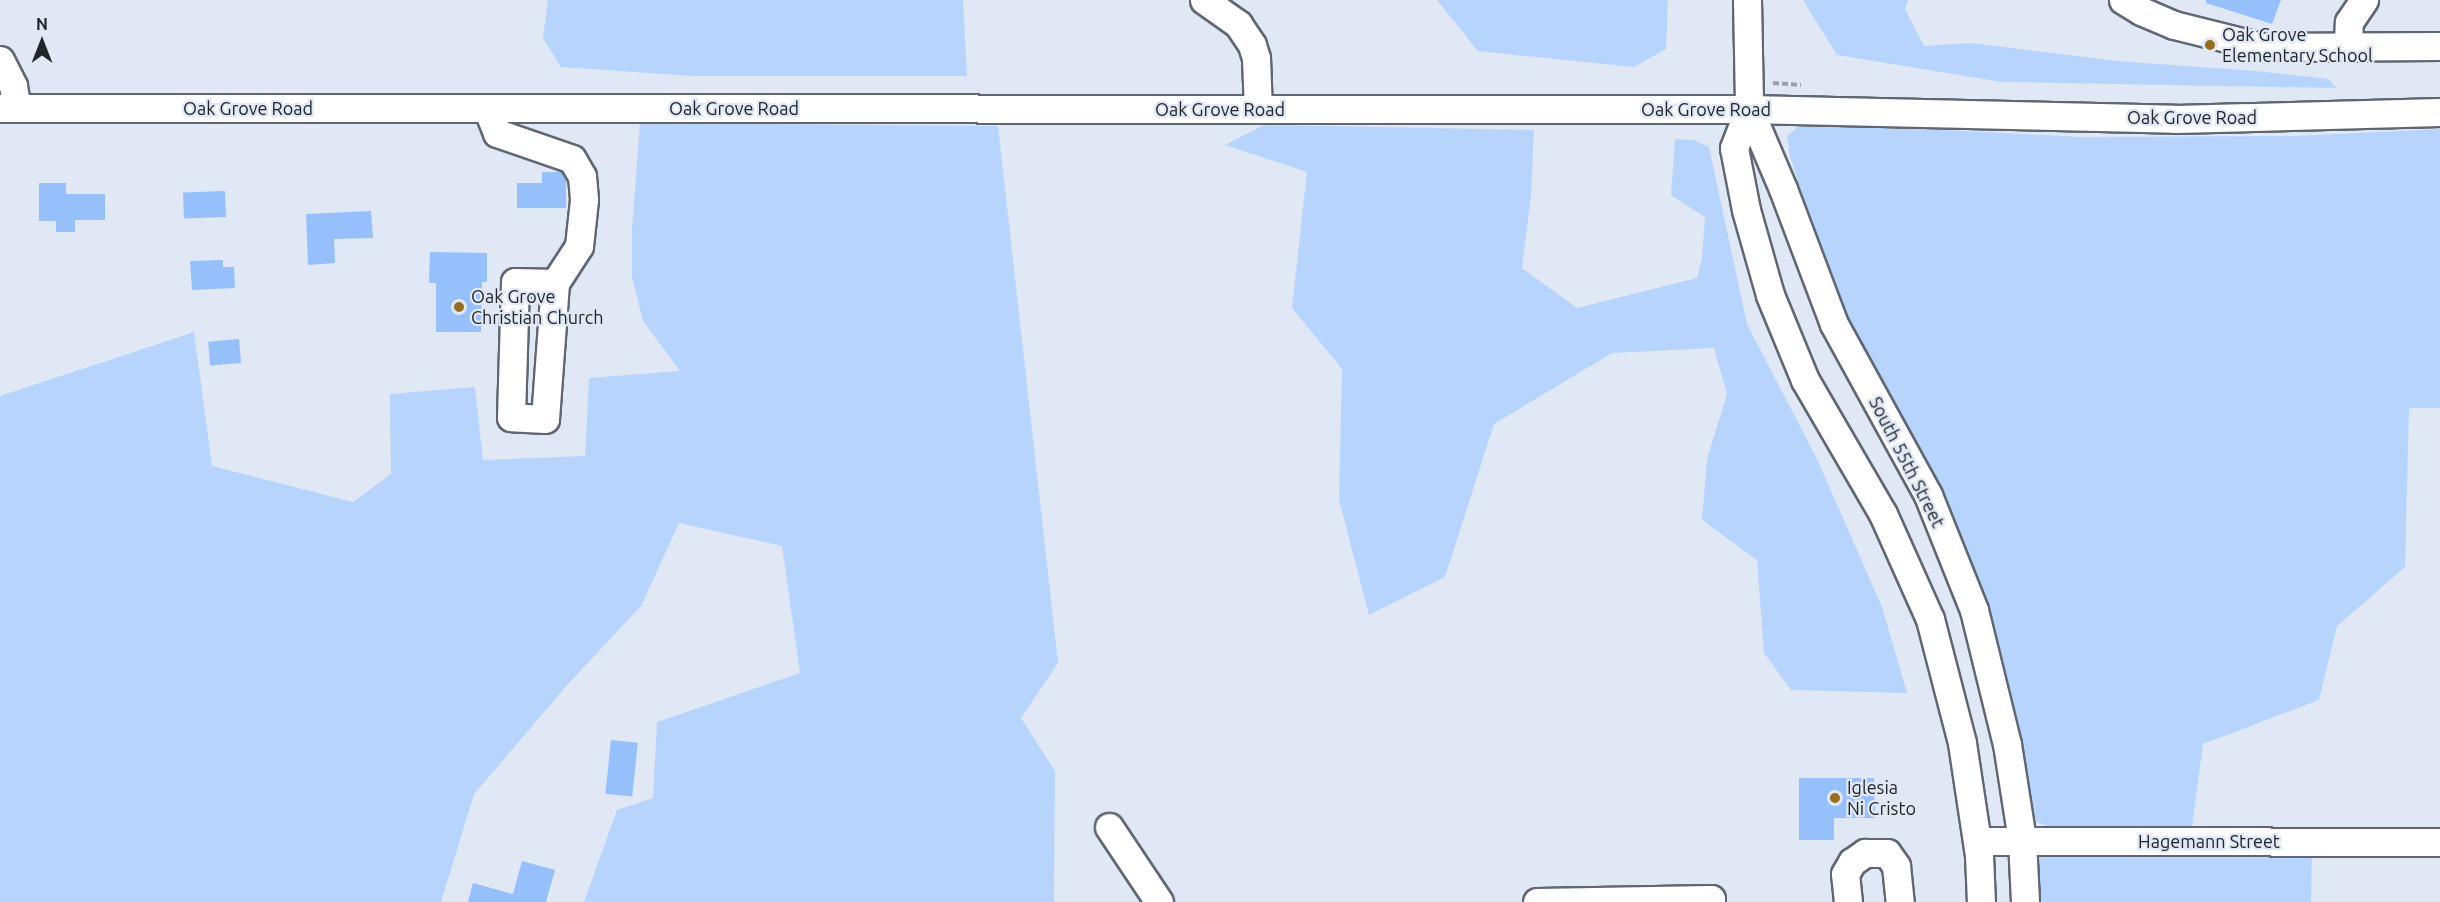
<!DOCTYPE html>
<style>
body{margin:0}
#map{position:relative;width:2440px;height:902px;overflow:hidden;background:#e0e8f5;font-family:Ubuntu,sans-serif}
div>[style]{position:absolute}
.green>*{inset:0;background:#b7d4fd}
.building>*{inset:0;background:#96c0fb;transform-origin:0 0}
.path>*{height:4px;margin-top:-2px;transform-origin:0;background:repeating-linear-gradient(90deg,#9aa1ab 0 6px,transparent 0 9px)}
.roads{filter:drop-shadow(2px 0 #606772) drop-shadow(-2px 0 #606772) drop-shadow(0 2px #606772) drop-shadow(0 -2px #606772)}
.minor>*{height:27px;margin:-13.5px;padding:0 13.5px;transform-origin:13.5px;border-radius:13.5px;background:#fff}
.dots>*{width:16px;height:16px;translate:-50% -50%;box-sizing:border-box;border:3px solid #e0e8f5;border-radius:50%}
span{translate:-50% -50%;white-space:nowrap;text-align:center;line-height:1.15;-webkit-text-stroke:4.5px #e0e8f5;paint-order:stroke}
.poi-label{font-size:18px;color:#22262a}
.left{translate:0 -50%;text-align:left}
.street-label{font-size:18px;color:#22262a}
.north{position:absolute;left:12px;top:12px;width:60px;height:60px;-webkit-text-stroke:4px #e0e8f5;paint-order:stroke;rotate:0deg;font-size:16px;font-weight:700;line-height:24px;text-align:center;color:#22262a}
.north::after{content:'';display:block;margin:auto;width:21px;height:27px;background:#22262a;clip-path:polygon(50% 0,100% 100%,50% 72%,0 100%)}
</style>
<div id="map">
<div class="green">
<i style="clip-path:polygon(548px 0,963px 0,967px 76px,693px 76px,561px 67px,543px 38px)"></i>
<i style="clip-path:polygon(1437px 0,1668px 0,1666px 49px,1634px 67px,1478px 51px)"></i>
<i style="clip-path:polygon(1803px 0,1908px 0,1905px 9px,1924px 46px,1970px 43px,2117px 61px,2256px 71px,2329px 79px,2336px 88px,2002px 82px,1837px 55px)"></i>
<i style="clip-path:polygon(640px 123px,998px 126px,1058px 663px,1021px 718px,1055px 771px,1054px 902px,584px 902px,617px 810px,653px 798px,657px 722px,800px 673px,782px 546px,679px 523px,641px 606px,568px 684px,474px 794px,441px 902px,0 902px,0 396px,194px 332px,212px 466px,353px 502px,391px 474px,390px 394px,475px 387px,483px 460px,585px 456px,589px 378px,680px 371px,643px 321px,632px 277px,632px 229px)"></i>
<i style="clip-path:polygon(1803px 123px,2083px 137px,2296px 136px,2440px 129px,2440px 408px,2409px 408px,2405px 567px,2337px 626px,2319px 700px,2203px 744px,2192px 827px,2052px 827px,2036px 822px,2030px 802px,1996px 638px,1943px 493px,1842px 305px,1810px 220px,1790px 156px,1787px 136px)"></i>
<i style="clip-path:polygon(1264px 125px,1534px 130px,1531px 195px,1522px 268px,1577px 308px,1697px 278px,1702px 258px,1705px 217px,1671px 195px,1675px 139px,1694px 140px,1709px 147px,1747px 324px,1817px 459px,1882px 607px,1907px 693px,1791px 690px,1764px 653px,1757px 560px,1702px 520px,1707px 459px,1727px 394px,1714px 348px,1612px 353px,1494px 424px,1445px 577px,1369px 615px,1339px 500px,1342px 369px,1292px 308px,1307px 172px,1225px 145px)"></i>
<i style="clip-path:polygon(2040px 854px,2312px 855px,2311px 902px,2036px 902px,2032px 863px)"></i>
</div>
<div class="building">
<i style="clip-path:polygon(2206px 0,2281px 0,2272px 24px,2206px 3px)"></i>
<i style="clip-path:polygon(542px 172px,562px 172px,566px 180px,566px 208px,517px 208px,517px 183px,542px 183px)"></i>
<i style="clip-path:polygon(39px 183px,66px 183px,66px 194px,105px 194px,105px 220px,75px 220px,75px 232px,56px 232px,56px 221px,39px 221px)"></i>
<i style="left:225px;top:191px;width:26px;height:42px;rotate:88deg"></i>
<i style="clip-path:polygon(371px 211px,373px 238px,334px 239px,335px 263px,308px 265px,306px 214px)"></i>
<i style="clip-path:polygon(430px 252px,487px 253px,487px 282px,482px 282px,481px 332px,436px 332px,436px 283px,429px 283px)"></i>
<i style="clip-path:polygon(223px 260px,223px 267px,234px 267px,235px 288px,192px 290px,190px 261px)"></i>
<i style="left:239px;top:339px;width:24px;height:31px;rotate:85deg"></i>
<i style="left:611px;top:740px;width:27px;height:54px;rotate:6deg"></i>
<i style="clip-path:polygon(1799px 778px,1874px 778px,1875px 818px,1834px 818px,1834px 840px,1799px 840px)"></i>
<i style="clip-path:polygon(522px 861px,555px 870px,546px 902px,468px 902px,473px 883px,513px 894px)"></i>
</div>
<div class="path">
<i style="left:1773px;top:83px;width:28px;rotate:4deg"></i>
</div>
<div class="roads">
<div class="minor">
<i style="left:1204px;top:0;width:42px;rotate:35.2deg"></i>
<i style="left:1238px;top:24px;width:25px;rotate:56deg"></i>
<i style="left:1252px;top:45px;width:14px;rotate:73deg"></i>
<i style="left:1256px;top:58px;width:51px;rotate:87.8deg"></i>
<i style="left:1747px;top:0;width:109px;rotate:88.9deg"></i>
<i style="left:1749px;top:109px;width:42px;rotate:111deg"></i>
<i style="left:1734px;top:148px;width:63px;rotate:79deg"></i>
<i style="left:1746px;top:210px;width:88px;rotate:74.2deg"></i>
<i style="left:1770px;top:295px;width:92px;rotate:67.6deg"></i>
<i style="left:1805px;top:380px;width:155px;rotate:59.8deg"></i>
<i style="left:1883px;top:514px;width:115px;rotate:65.9deg"></i>
<i style="left:1930px;top:619px;width:128px;rotate:75.5deg"></i>
<i style="left:1962px;top:743px;width:113px;rotate:81.4deg"></i>
<i style="left:1979px;top:855px;width:47px;rotate:87.6deg"></i>
<i style="left:2123px;top:0;width:21px;rotate:31deg"></i>
<i style="left:2141px;top:11px;width:36px;rotate:23deg"></i>
<i style="left:2174px;top:25px;width:91px;rotate:14deg"></i>
<i style="left:2262px;top:47px;width:178px;rotate:-0.3deg"></i>
<i style="left:2348px;top:45px;width:23px;rotate:-88deg"></i>
<i style="left:2349px;top:22px;width:27px;rotate:-56deg"></i>
<i style="left:0;top:60px;width:29px;rotate:63deg"></i>
<i style="left:13px;top:86px;width:22px;rotate:80deg"></i>
<i style="left:0;top:108px;width:1749px;rotate:0.03deg"></i>
<i style="left:1749px;top:109px;width:426px;rotate:1.3deg"></i>
<i style="left:2175px;top:119px;width:265px;rotate:-1.5deg"></i>
<i style="left:487px;top:108px;width:27px;rotate:68deg"></i>
<i style="left:497px;top:133px;width:79px;rotate:19.1deg"></i>
<i style="left:572px;top:159px;width:20px;rotate:60deg"></i>
<i style="left:582px;top:176px;width:24px;rotate:85deg"></i>
<i style="left:584px;top:200px;width:46px;rotate:96.2deg"></i>
<i style="left:579px;top:246px;width:44px;rotate:123deg"></i>
<i style="left:555px;top:283px;width:136px;rotate:94.2deg"></i>
<i style="left:545px;top:419px;width:34px;rotate:-177deg"></i>
<i style="left:511px;top:417px;width:135px;rotate:-88.3deg"></i>
<i style="left:515px;top:282px;width:40px;rotate:1.4deg"></i>
<i style="left:1749px;top:109px;width:87px;rotate:67deg"></i>
<i style="left:1783px;top:189px;width:144px;rotate:69.3deg"></i>
<i style="left:1834px;top:324px;width:195px;rotate:61.2deg"></i>
<i style="left:1928px;top:495px;width:124px;rotate:68.2deg"></i>
<i style="left:1974px;top:610px;width:138px;rotate:76.2deg"></i>
<i style="left:2007px;top:744px;width:97px;rotate:81.1deg"></i>
<i style="left:2022px;top:840px;width:62px;rotate:87.2deg"></i>
<i style="left:1109px;top:827px;width:90px;rotate:56.3deg"></i>
<i style="left:1977px;top:841px;width:463px;rotate:0.1deg"></i>
<i style="left:1537px;top:902px;width:174px;rotate:-1deg"></i>
<i style="left:1711px;top:899px;width:3px;rotate:90deg"></i>
<i style="left:1848px;top:902px;width:28px;rotate:-96deg"></i>
<i style="left:1845px;top:874px;width:14px;rotate:-60deg"></i>
<i style="left:1852px;top:862px;width:16px;rotate:-35deg"></i>
<i style="left:1865px;top:853px;width:22px"></i>
<i style="left:1887px;top:853px;width:16px;rotate:55deg"></i>
<i style="left:1896px;top:866px;width:36px;rotate:84deg"></i>
</div>
</div>
<div class="dots">
<i style="left:2210px;top:45px;background:#996c1b"></i>
<i style="left:459px;top:307px;background:#996c1b"></i>
<i style="left:1835px;top:798px;background:#996c1b"></i>
</div>
<div class="poi-label">
<span class="left" style="left:2222px;top:45px">Oak Grove<br>Elementary School</span>
<span class="left" style="left:471px;top:307px">Oak Grove<br>Christian Church</span>
<span class="left" style="left:1847px;top:798px">Iglesia<br>Ni Cristo</span>
</div>
<div class="street-label">
<span style="left:248px;top:108px">Oak Grove Road</span>
<span style="left:734px;top:108px">Oak Grove Road</span>
<span style="left:1220px;top:109px">Oak Grove Road</span>
<span style="left:1706px;top:109px">Oak Grove Road</span>
<span style="left:2192px;top:117px">Oak Grove Road</span>
<span style="left:1907px;top:462px;rotate:63deg">South 55th Street</span>
<span style="left:2209px;top:841px">Hagemann Street</span>
</div>
<div class="north">N</div>
</div>
